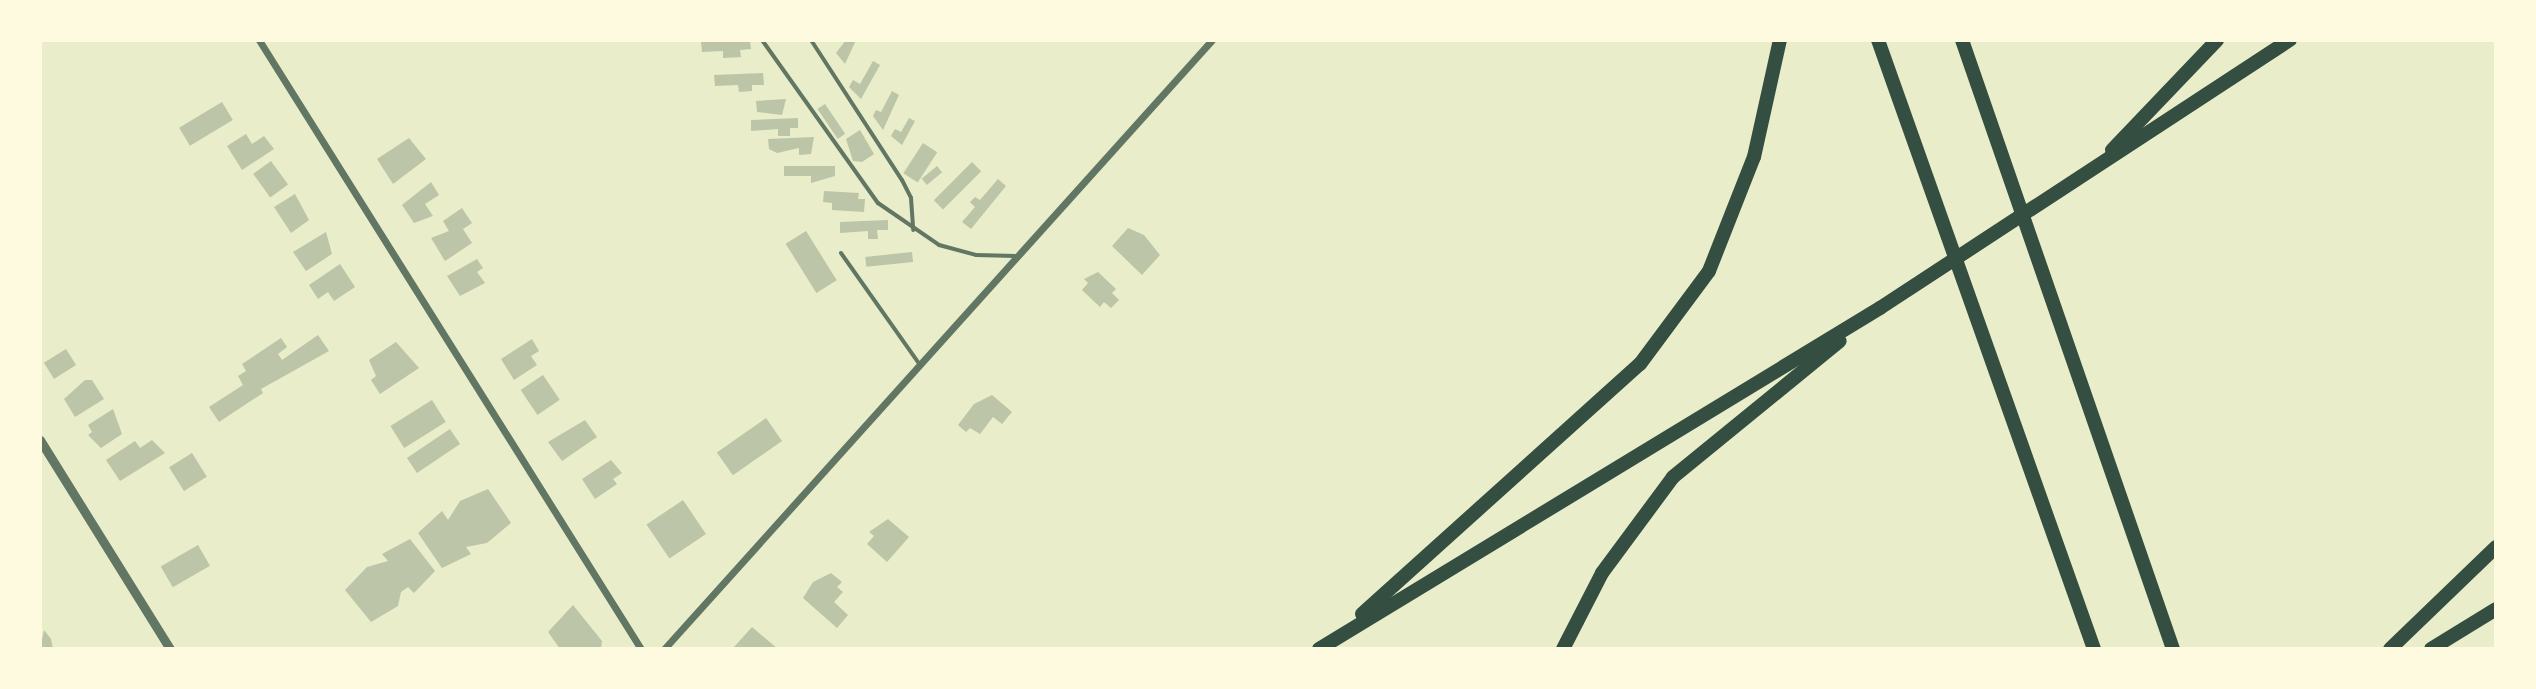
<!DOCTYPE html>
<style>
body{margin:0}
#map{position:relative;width:2536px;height:689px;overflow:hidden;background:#e9edc9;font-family:Poppins,sans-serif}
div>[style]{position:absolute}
.building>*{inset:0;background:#bcc5a7;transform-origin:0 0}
.service>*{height:4px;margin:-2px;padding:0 2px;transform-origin:2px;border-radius:2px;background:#617663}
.minor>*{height:7px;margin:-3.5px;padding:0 3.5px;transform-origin:3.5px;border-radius:3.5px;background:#617663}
.tertiary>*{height:9px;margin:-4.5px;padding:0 4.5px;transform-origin:4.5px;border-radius:4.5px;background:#617663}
.motorway>*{height:14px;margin:-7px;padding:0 7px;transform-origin:7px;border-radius:7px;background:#344e41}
span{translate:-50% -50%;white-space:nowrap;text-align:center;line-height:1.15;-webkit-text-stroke:7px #fefae0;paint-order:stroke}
.frame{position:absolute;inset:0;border:42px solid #fefae0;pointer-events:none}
</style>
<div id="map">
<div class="building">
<i style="clip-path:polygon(750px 40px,751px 49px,740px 50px,741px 57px,723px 58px,723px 51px,702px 52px,701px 42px)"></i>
<i style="clip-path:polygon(846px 40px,856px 40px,845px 64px,836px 53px)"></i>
<i style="clip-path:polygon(873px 61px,880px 65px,861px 99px,849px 87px,853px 80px,860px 84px)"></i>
<i style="clip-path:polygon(763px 73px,764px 85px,752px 85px,752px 91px,739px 92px,738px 85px,715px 86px,714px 75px)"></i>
<i style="clip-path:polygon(892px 91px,899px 95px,883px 130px,873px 116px,876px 110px,881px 112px)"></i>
<i style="clip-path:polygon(786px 99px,782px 115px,757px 112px,756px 101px)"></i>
<i style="left:222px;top:102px;width:21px;height:50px;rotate:59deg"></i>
<i style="left:825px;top:104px;width:36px;height:9px;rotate:56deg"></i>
<i style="clip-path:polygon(798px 118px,798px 128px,790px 128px,790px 136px,778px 136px,778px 129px,751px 131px,751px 120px)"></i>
<i style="clip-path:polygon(909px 118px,915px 121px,902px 145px,891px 136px,895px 129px,901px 132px)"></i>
<i style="clip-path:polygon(860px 130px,874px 154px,862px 162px,853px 161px,846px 139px)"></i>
<i style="clip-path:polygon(246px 134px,252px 144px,264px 136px,274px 149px,242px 170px,227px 146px)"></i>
<i style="clip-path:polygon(814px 137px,811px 154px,799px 155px,799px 148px,777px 153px,769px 149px,768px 139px)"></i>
<i style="clip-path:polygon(409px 138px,426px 159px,393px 184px,377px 159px)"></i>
<i style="left:923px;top:143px;width:17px;height:36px;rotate:33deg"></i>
<i style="left:271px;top:161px;width:29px;height:22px;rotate:54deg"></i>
<i style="left:972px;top:162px;width:13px;height:54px;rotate:45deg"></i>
<i style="clip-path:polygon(784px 166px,835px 166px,835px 176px,811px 183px,811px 176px,784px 176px)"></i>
<i style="left:937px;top:166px;width:8px;height:20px;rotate:50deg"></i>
<i style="clip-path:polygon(998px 179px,1006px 186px,971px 229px,962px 222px,975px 207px,970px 202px,975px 197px,980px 200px)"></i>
<i style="clip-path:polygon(431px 182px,439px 195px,425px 204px,433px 216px,414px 223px,402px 205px)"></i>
<i style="clip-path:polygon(824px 191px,859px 193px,858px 199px,865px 199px,864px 212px,832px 210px,832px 203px,823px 202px)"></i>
<i style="clip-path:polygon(295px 194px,309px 220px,291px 233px,274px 207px)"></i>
<i style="clip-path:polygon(462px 208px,472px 223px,463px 229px,472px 243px,445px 261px,431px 238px,449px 231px,443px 221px)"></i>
<i style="clip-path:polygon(888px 220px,888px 230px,877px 230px,878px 239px,868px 239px,868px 231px,840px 233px,840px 222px)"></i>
<i style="clip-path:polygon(1128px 228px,1144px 235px,1160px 255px,1142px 275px,1112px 246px)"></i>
<i style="left:806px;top:231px;width:58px;height:24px;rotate:58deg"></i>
<i style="clip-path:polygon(326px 232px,332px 254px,306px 271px,293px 252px)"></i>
<i style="left:912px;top:252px;width:10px;height:47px;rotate:84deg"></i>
<i style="clip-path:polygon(477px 259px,483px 268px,477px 272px,485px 283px,460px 296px,447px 276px)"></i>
<i style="clip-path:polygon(340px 264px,355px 287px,334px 301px,328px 292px,318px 299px,309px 285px)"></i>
<i style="clip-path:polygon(1098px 272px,1116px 289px,1112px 293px,1119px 300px,1111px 308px,1104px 302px,1100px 307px,1082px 290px,1088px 283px,1084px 279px)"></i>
<i style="clip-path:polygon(318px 335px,329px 351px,261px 389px,263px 393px,219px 422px,209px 407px,243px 385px,238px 376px,246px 371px,242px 364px,281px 338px,287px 347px,278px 354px,282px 360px)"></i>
<i style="clip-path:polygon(532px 339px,539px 351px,531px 356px,537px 365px,514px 380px,501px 359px)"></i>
<i style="clip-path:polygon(396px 342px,419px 368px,380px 394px,371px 380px,376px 376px,369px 360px)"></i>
<i style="left:66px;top:349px;width:19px;height:26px;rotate:58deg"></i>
<i style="left:543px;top:375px;width:30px;height:27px;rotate:56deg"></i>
<i style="clip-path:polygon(85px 380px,92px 380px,104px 399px,75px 417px,64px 399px)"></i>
<i style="clip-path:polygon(992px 395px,1012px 412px,1002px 424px,993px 417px,980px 434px,970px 428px,966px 432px,958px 425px,974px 404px)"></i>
<i style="left:432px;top:400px;width:26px;height:49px;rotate:58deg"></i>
<i style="clip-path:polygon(113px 409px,122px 434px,101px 448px,88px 435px,92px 432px,88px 425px)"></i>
<i style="left:766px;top:418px;width:28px;height:60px;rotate:55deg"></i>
<i style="clip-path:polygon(585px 420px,597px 437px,562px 461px,548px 442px)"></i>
<i style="left:450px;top:429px;width:18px;height:52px;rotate:56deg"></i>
<i style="clip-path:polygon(152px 440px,165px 453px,120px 481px,106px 460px,135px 441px,140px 448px)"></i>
<i style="left:192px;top:453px;width:28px;height:27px;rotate:58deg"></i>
<i style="clip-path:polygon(611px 460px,622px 473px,613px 479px,617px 484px,595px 499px,582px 479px)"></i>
<i style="clip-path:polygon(488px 489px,511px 523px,487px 543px,466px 547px,471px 554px,442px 568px,418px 533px,442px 511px,448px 520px,460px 501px)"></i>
<i style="left:683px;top:500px;width:41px;height:44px;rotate:56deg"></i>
<i style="clip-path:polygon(888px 519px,909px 537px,887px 562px,867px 544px,874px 536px,869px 532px)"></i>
<i style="clip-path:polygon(410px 539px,435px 571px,414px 593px,408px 587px,401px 592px,398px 606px,371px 622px,345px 590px,367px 567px,388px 561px,382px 554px)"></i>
<i style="left:198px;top:545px;width:24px;height:43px;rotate:60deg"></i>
<i style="clip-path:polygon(831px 573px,842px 582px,837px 587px,843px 592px,834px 602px,848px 615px,837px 628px,803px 598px,813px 582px)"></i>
<i style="clip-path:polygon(573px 605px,602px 641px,601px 649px,560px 649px,548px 632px)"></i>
<i style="clip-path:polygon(752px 627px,778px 649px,734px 647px)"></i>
<i style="clip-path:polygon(44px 630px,51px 639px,53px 649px,40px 649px)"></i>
</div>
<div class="service">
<i style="left:762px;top:40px;width:200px;rotate:54.6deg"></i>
<i style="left:878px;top:203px;width:74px;rotate:34.5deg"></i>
<i style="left:939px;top:245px;width:38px;rotate:15deg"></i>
<i style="left:976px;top:255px;width:40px;rotate:1.4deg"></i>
<i style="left:811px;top:40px;width:167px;rotate:57deg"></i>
<i style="left:902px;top:180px;width:20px;rotate:63deg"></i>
<i style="left:911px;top:198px;width:32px;rotate:86deg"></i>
<i style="left:841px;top:253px;width:137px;rotate:54.8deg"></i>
</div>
<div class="minor">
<i style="left:259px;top:40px;width:719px;rotate:57.9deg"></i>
<i style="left:664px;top:649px;width:819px;rotate:-48.02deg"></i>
</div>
<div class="tertiary">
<i style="left:40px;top:440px;width:246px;rotate:58.1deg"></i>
</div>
<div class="motorway">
<i style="left:1878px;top:40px;width:646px;rotate:70.47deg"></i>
<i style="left:1962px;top:40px;width:645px;rotate:70.89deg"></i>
<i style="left:2112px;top:150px;width:152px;rotate:-46.3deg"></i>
<i style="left:1362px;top:614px;width:374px;rotate:-42deg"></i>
<i style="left:1640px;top:364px;width:116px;rotate:-53.4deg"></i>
<i style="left:1709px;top:271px;width:123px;rotate:-68.5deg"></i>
<i style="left:1754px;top:157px;width:120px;rotate:-77.5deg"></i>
<i style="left:1319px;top:649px;width:657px;rotate:-31.29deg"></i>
<i style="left:1880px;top:308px;width:490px;rotate:-33.2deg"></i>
<i style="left:1563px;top:649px;width:85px;rotate:-62.8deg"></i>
<i style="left:1602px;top:573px;width:119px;rotate:-53.5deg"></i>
<i style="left:1673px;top:477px;width:215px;rotate:-39.2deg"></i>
<i style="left:2390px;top:649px;width:147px;rotate:-43.9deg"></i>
<i style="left:2431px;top:649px;width:76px;rotate:-31.6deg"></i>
</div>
<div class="frame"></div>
</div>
